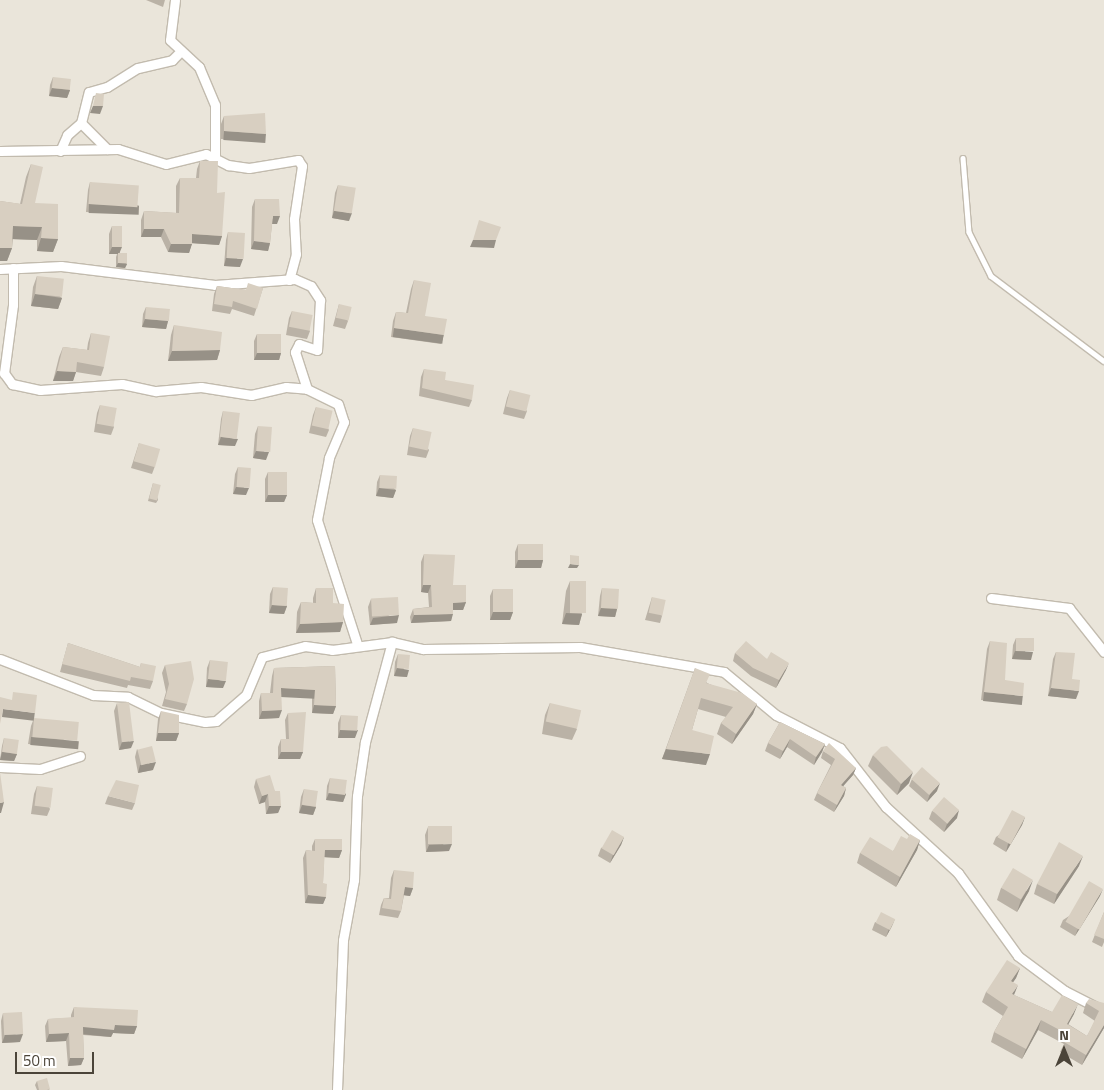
<!DOCTYPE html>
<style>
body{margin:0}
#map{position:relative;width:1104px;height:1090px;overflow:hidden;background:#f6f3ec;font-family:"Titillium Web",sans-serif}
div>[style]{position:absolute}
.residential>*{inset:0;background:#eae5da;transform-origin:0 0}
.roads{filter:drop-shadow(1px 0 #c2bbae) drop-shadow(-1px 0 #c2bbae) drop-shadow(0 1px #c2bbae) drop-shadow(0 -1px #c2bbae)}
.lane>*{height:4.5px;margin:-2.25px;padding:0 2.25px;transform-origin:2.25px;border-radius:2.25px;background:#fff}
.street>*{height:9px;margin:-4.5px;padding:0 4.5px;transform-origin:4.5px;border-radius:4.5px;background:#fff}
.wall>*{inset:0;background:#bab2a6}
.shaded-wall>*{inset:0;background:#979187;transform-origin:0 0}
.building>*{inset:0;background:#d8cfc1;transform-origin:0 0}
span{translate:-50% -50%;white-space:nowrap;text-align:center;line-height:1.15;-webkit-text-stroke:4px #fff;paint-order:stroke}
.north{position:absolute;left:1039px;top:1025px;width:50px;height:50px;-webkit-text-stroke:4px #fff;paint-order:stroke;rotate:0deg;font-size:14px;font-weight:700;line-height:20px;text-align:center;color:#4b4439}
.north::after{content:'';display:block;margin:auto;width:18px;height:22px;background:#4b4439;clip-path:polygon(50% 0,100% 100%,50% 72%,0 100%)}
.scale{position:absolute;left:15px;top:1052px;width:79px;height:22px;box-sizing:border-box;border:2px solid #4b4439;border-top:0;padding-left:6px;font-size:15px;line-height:18px;white-space:nowrap;color:#4b4439;-webkit-text-stroke:4px #fff;paint-order:stroke}
</style>
<div id="map">
<div class="residential">
<i style="left:0;top:0;width:1104px;height:1090px"></i>
</div>
<div class="roads">
<div class="lane">
<i style="left:963px;top:158px;width:74px;rotate:85.4deg"></i>
<i style="left:969px;top:232px;width:49px;rotate:63.4deg"></i>
<i style="left:991px;top:276px;width:141px;rotate:37deg"></i>
</div>
<div class="street">
<i style="left:175px;top:0;width:40px;rotate:97.1deg"></i>
<i style="left:170px;top:40px;width:40px;rotate:43deg"></i>
<i style="left:199px;top:67px;width:41px;rotate:67.2deg"></i>
<i style="left:215px;top:105px;width:51px;rotate:90deg"></i>
<i style="left:81px;top:123px;width:37px;rotate:45deg"></i>
<i style="left:0;top:151px;width:118px;rotate:-1deg"></i>
<i style="left:118px;top:149px;width:50px;rotate:17.4deg"></i>
<i style="left:166px;top:164px;width:41px;rotate:-14deg"></i>
<i style="left:206px;top:154px;width:25px;rotate:27deg"></i>
<i style="left:228px;top:165px;width:21px;rotate:8deg"></i>
<i style="left:249px;top:168px;width:50px;rotate:-9.3deg"></i>
<i style="left:298px;top:160px;width:7px;rotate:56deg"></i>
<i style="left:302px;top:166px;width:54px;rotate:98.6deg"></i>
<i style="left:294px;top:219px;width:35px;rotate:87deg"></i>
<i style="left:296px;top:254px;width:27px;rotate:105deg"></i>
<i style="left:60px;top:151px;width:17px;rotate:-66deg"></i>
<i style="left:67px;top:135px;width:18px;rotate:-41deg"></i>
<i style="left:81px;top:123px;width:32px;rotate:-76deg"></i>
<i style="left:89px;top:92px;width:19px;rotate:-16deg"></i>
<i style="left:107px;top:87px;width:36px;rotate:-32deg"></i>
<i style="left:138px;top:68px;width:35px;rotate:-13deg"></i>
<i style="left:172px;top:60px;width:10px;rotate:-45deg"></i>
<i style="left:13px;top:268px;width:37px;rotate:90deg"></i>
<i style="left:13px;top:305px;width:69px;rotate:97.5deg"></i>
<i style="left:4px;top:373px;width:14px;rotate:54deg"></i>
<i style="left:12px;top:384px;width:29px;rotate:12deg"></i>
<i style="left:40px;top:390px;width:82px;rotate:-4.2deg"></i>
<i style="left:122px;top:384px;width:35px;rotate:12deg"></i>
<i style="left:156px;top:391px;width:45px;rotate:-5.1deg"></i>
<i style="left:201px;top:387px;width:51px;rotate:9.1deg"></i>
<i style="left:251px;top:395px;width:36px;rotate:-13deg"></i>
<i style="left:286px;top:387px;width:21px;rotate:5deg"></i>
<i style="left:307px;top:389px;width:34px;rotate:26deg"></i>
<i style="left:338px;top:404px;width:19px;rotate:72deg"></i>
<i style="left:344px;top:422px;width:39px;rotate:113deg"></i>
<i style="left:329px;top:458px;width:63px;rotate:101deg"></i>
<i style="left:317px;top:520px;width:130px;rotate:72.1deg"></i>
<i style="left:0;top:269px;width:61px;rotate:-2.8deg"></i>
<i style="left:61px;top:266px;width:155px;rotate:7deg"></i>
<i style="left:215px;top:285px;width:80px;rotate:-4.3deg"></i>
<i style="left:295px;top:279px;width:17px;rotate:24deg"></i>
<i style="left:311px;top:286px;width:17px;rotate:57deg"></i>
<i style="left:320px;top:300px;width:50px;rotate:93.4deg"></i>
<i style="left:317px;top:350px;width:19px;rotate:-162deg"></i>
<i style="left:299px;top:344px;width:9px;rotate:117deg"></i>
<i style="left:295px;top:352px;width:39px;rotate:72deg"></i>
<i style="left:991px;top:598px;width:79px;rotate:7.3deg"></i>
<i style="left:1069px;top:608px;width:56px;rotate:51.5deg"></i>
<i style="left:0;top:659px;width:100px;rotate:21.2deg"></i>
<i style="left:93px;top:695px;width:35px;rotate:3deg"></i>
<i style="left:128px;top:697px;width:37px;rotate:26deg"></i>
<i style="left:161px;top:713px;width:45px;rotate:11.6deg"></i>
<i style="left:205px;top:722px;width:11px;rotate:-5deg"></i>
<i style="left:216px;top:721px;width:40px;rotate:-41deg"></i>
<i style="left:246px;top:695px;width:41px;rotate:-67.2deg"></i>
<i style="left:262px;top:657px;width:44px;rotate:-14.3deg"></i>
<i style="left:305px;top:646px;width:27px;rotate:8deg"></i>
<i style="left:332px;top:650px;width:61px;rotate:-7.6deg"></i>
<i style="left:392px;top:642px;width:32px;rotate:13deg"></i>
<i style="left:423px;top:649px;width:157px;rotate:-0.7deg"></i>
<i style="left:580px;top:647px;width:146px;rotate:9.8deg"></i>
<i style="left:724px;top:672px;width:67px;rotate:39.6deg"></i>
<i style="left:776px;top:715px;width:72px;rotate:27.3deg"></i>
<i style="left:840px;top:748px;width:75px;rotate:52.1deg"></i>
<i style="left:886px;top:807px;width:98px;rotate:42.5deg"></i>
<i style="left:958px;top:873px;width:102px;rotate:54.1deg"></i>
<i style="left:1018px;top:956px;width:59px;rotate:36.7deg"></i>
<i style="left:1065px;top:991px;width:44px;rotate:27.1deg"></i>
<i style="left:0;top:767px;width:40px;rotate:2.9deg"></i>
<i style="left:40px;top:769px;width:42px;rotate:-18deg"></i>
<i style="left:337px;top:1090px;width:150px;rotate:-87.7deg"></i>
<i style="left:343px;top:940px;width:61px;rotate:-79.6deg"></i>
<i style="left:354px;top:880px;width:84px;rotate:-88deg"></i>
<i style="left:357px;top:796px;width:55px;rotate:-81.6deg"></i>
<i style="left:365px;top:742px;width:104px;rotate:-74.9deg"></i>
</div>
</div>
<div class="wall">
<i style="clip-path:polygon(146px 0,165px 0,163px 7px)"></i>
<i style="clip-path:polygon(53px 77px,70px 90px,67px 98px,49px 96px,50px 85px)"></i>
<i style="clip-path:polygon(224px 116px,266px 134px,263px 142px,221px 139px,221px 124px)"></i>
<i style="clip-path:polygon(200px 161px,217px 193px,222px 236px,219px 245px,192px 243px,189px 253px,168px 252px,161px 237px,141px 237px,141px 220px,144px 211px,176px 213px,176px 186px,180px 178px,196px 178px,197px 169px)"></i>
<i style="clip-path:polygon(31px 164px,35px 203px,58px 239px,53px 252px,37px 251px,37px 240px,13px 239px,12px 248px,7px 261px,0 261px,0 201px,20px 204px,26px 177px)"></i>
<i style="clip-path:polygon(90px 182px,139px 206px,136px 214px,86px 212px,88px 190px)"></i>
<i style="clip-path:polygon(338px 185px,349px 221px,332px 218px,335px 193px)"></i>
<i style="clip-path:polygon(255px 199px,277px 224px,272px 224px,270px 243px,268px 251px,251px 249px,252px 207px)"></i>
<i style="clip-path:polygon(112px 226px,120px 253px,127px 264px,125px 268px,116px 267px,116px 257px,117px 254px,109px 254px,109px 234px)"></i>
<i style="clip-path:polygon(228px 232px,240px 267px,224px 266px,226px 240px)"></i>
<i style="clip-path:polygon(37px 276px,62px 298px,58px 309px,31px 306px,33px 287px)"></i>
<i style="clip-path:polygon(414px 280px,425px 316px,444px 335px,441px 344px,391px 337px,393px 321px,396px 312px,406px 313px,411px 289px)"></i>
<i style="clip-path:polygon(217px 286px,246px 290px,263px 288px,254px 316px,232px 309px,230px 314px,212px 311px,214px 294px)"></i>
<i style="clip-path:polygon(339px 304px,348px 321px,345px 329px,333px 326px)"></i>
<i style="clip-path:polygon(146px 307px,168px 321px,166px 329px,142px 327px,143px 314px)"></i>
<i style="clip-path:polygon(292px 311px,310px 331px,307px 339px,286px 335px,289px 318px)"></i>
<i style="clip-path:polygon(174px 325px,220px 350px,217px 360px,168px 361px,171px 335px)"></i>
<i style="clip-path:polygon(91px 333px,104px 367px,101px 376px,76px 372px,73px 381px,53px 381px,59px 357px,63px 347px,87px 350px,88px 343px)"></i>
<i style="clip-path:polygon(257px 334px,281px 353px,279px 360px,254px 360px,254px 341px)"></i>
<i style="clip-path:polygon(424px 369px,445px 380px,472px 400px,469px 407px,419px 396px,421px 377px)"></i>
<i style="clip-path:polygon(510px 390px,527px 411px,524px 419px,503px 414px,507px 398px)"></i>
<i style="clip-path:polygon(100px 405px,114px 427px,111px 435px,94px 432px,97px 413px)"></i>
<i style="clip-path:polygon(316px 407px,329px 430px,326px 437px,309px 433px,313px 415px)"></i>
<i style="clip-path:polygon(223px 411px,235px 446px,218px 445px,221px 419px)"></i>
<i style="clip-path:polygon(258px 426px,266px 460px,253px 458px,255px 434px)"></i>
<i style="clip-path:polygon(413px 428px,429px 450px,426px 458px,407px 455px,410px 436px)"></i>
<i style="clip-path:polygon(139px 443px,155px 466px,152px 474px,131px 468px)"></i>
<i style="clip-path:polygon(238px 467px,246px 495px,233px 494px,235px 474px)"></i>
<i style="clip-path:polygon(268px 472px,287px 495px,284px 502px,265px 502px,265px 479px)"></i>
<i style="clip-path:polygon(380px 475px,396px 490px,393px 498px,376px 496px,377px 482px)"></i>
<i style="clip-path:polygon(153px 483px,158px 500px,156px 503px,148px 501px)"></i>
<i style="clip-path:polygon(518px 544px,543px 560px,541px 568px,515px 568px,515px 552px)"></i>
<i style="clip-path:polygon(424px 554px,453px 585px,466px 602px,463px 610px,453px 610px,451px 621px,411px 623px,410px 617px,413px 609px,429px 607px,428px 593px,421px 592px,421px 562px)"></i>
<i style="clip-path:polygon(570px 581px,582px 614px,579px 625px,562px 624px,566px 591px)"></i>
<i style="clip-path:polygon(273px 587px,287px 606px,284px 614px,269px 613px,270px 594px)"></i>
<i style="clip-path:polygon(316px 588px,333px 603px,343px 622px,340px 632px,296px 633px,297px 612px,301px 602px,313px 603px,313px 598px)"></i>
<i style="clip-path:polygon(602px 588px,617px 609px,615px 617px,598px 616px,600px 596px)"></i>
<i style="clip-path:polygon(493px 589px,513px 612px,510px 620px,490px 620px,490px 596px)"></i>
<i style="clip-path:polygon(652px 597px,662px 616px,660px 623px,645px 620px)"></i>
<i style="clip-path:polygon(371px 599px,397px 623px,370px 625px,368px 607px)"></i>
<i style="clip-path:polygon(1016px 638px,1031px 660px,1012px 659px,1013px 645px)"></i>
<i style="clip-path:polygon(990px 641px,1005px 680px,1020px 704px,981px 700px,987px 649px)"></i>
<i style="clip-path:polygon(68px 643px,140px 667px,141px 663px,153px 681px,150px 689px,128px 685px,127px 688px,60px 672px)"></i>
<i style="clip-path:polygon(1056px 652px,1072px 679px,1076px 699px,1048px 696px,1053px 659px)"></i>
<i style="clip-path:polygon(735px 653px,767px 659px,786px 670px,776px 688px,751px 676px,733px 661px)"></i>
<i style="clip-path:polygon(398px 654px,407px 677px,394px 676px,395px 662px)"></i>
<i style="clip-path:polygon(210px 660px,223px 688px,206px 687px,207px 668px)"></i>
<i style="clip-path:polygon(165px 665px,187px 704px,184px 711px,162px 706px,166px 692px,162px 673px)"></i>
<i style="clip-path:polygon(335px 666px,336px 706px,333px 714px,312px 713px,312px 698px,281px 696px,279px 718px,259px 719px,259px 701px,261px 693px,270px 693px,272px 676px,274px 668px)"></i>
<i style="clip-path:polygon(695px 668px,707px 683px,757px 704px,753px 714px,732px 744px,717px 734px,721px 723px,726px 717px,698px 709px,692px 730px,706px 765px,662px 759px)"></i>
<i style="clip-path:polygon(117px 703px,131px 748px,119px 750px,114px 711px)"></i>
<i style="clip-path:polygon(550px 703px,577px 729px,572px 740px,542px 734px,545px 715px)"></i>
<i style="clip-path:polygon(161px 711px,179px 733px,176px 741px,156px 741px,158px 719px)"></i>
<i style="clip-path:polygon(288px 713px,303px 752px,300px 759px,278px 759px,278px 747px,281px 739px,286px 739px,285px 720px)"></i>
<i style="clip-path:polygon(341px 715px,355px 738px,338px 738px,338px 723px)"></i>
<i style="clip-path:polygon(34px 718px,76px 748px,28px 744px,31px 726px)"></i>
<i style="clip-path:polygon(780px 722px,825px 744px,822px 752px,814px 765px,787px 747px,780px 759px,765px 751px,768px 743px)"></i>
<i style="clip-path:polygon(4px 738px,17px 754px,14px 761px,0 760px,2px 746px)"></i>
<i style="clip-path:polygon(137px 749px,153px 770px,138px 773px,135px 757px)"></i>
<i style="clip-path:polygon(823px 751px,856px 768px,853px 775px,843px 786px,846px 788px,844px 796px,834px 812px,814px 800px,817px 793px,831px 765px,821px 758px)"></i>
<i style="clip-path:polygon(873px 755px,909px 783px,897px 795px,868px 766px)"></i>
<i style="clip-path:polygon(330px 778px,346px 794px,343px 802px,326px 800px,327px 786px)"></i>
<i style="clip-path:polygon(256px 779px,275px 791px,281px 806px,278px 813px,266px 814px,265px 802px,259px 804px,254px 787px)"></i>
<i style="clip-path:polygon(912px 779px,937px 791px,927px 802px,909px 786px)"></i>
<i style="clip-path:polygon(37px 786px,50px 809px,47px 816px,31px 814px,34px 794px)"></i>
<i style="clip-path:polygon(304px 789px,316px 807px,313px 815px,299px 813px,301px 797px)"></i>
<i style="clip-path:polygon(108px 796px,135px 803px,132px 810px,105px 804px)"></i>
<i style="clip-path:polygon(932px 811px,957px 818px,944px 832px,929px 819px)"></i>
<i style="clip-path:polygon(1025px 817px,1022px 825px,1006px 852px,993px 844px,996px 837px)"></i>
<i style="clip-path:polygon(428px 827px,449px 851px,426px 852px,425px 835px)"></i>
<i style="clip-path:polygon(624px 837px,621px 845px,610px 863px,598px 856px,601px 848px)"></i>
<i style="clip-path:polygon(315px 839px,342px 850px,339px 858px,324px 857px,323px 883px,326px 897px,323px 904px,305px 903px,303px 858px,306px 850px,312px 851px,312px 846px)"></i>
<i style="clip-path:polygon(907px 839px,920px 840px,917px 850px,896px 887px,857px 863px,860px 853px,893px 851px)"></i>
<i style="clip-path:polygon(1079px 866px,1054px 904px,1034px 894px,1037px 884px)"></i>
<i style="clip-path:polygon(394px 870px,413px 888px,410px 896px,404px 895px,401px 911px,398px 918px,379px 915px,381px 905px,384px 898px,389px 898px,391px 878px)"></i>
<i style="clip-path:polygon(1001px 888px,1029px 891px,1017px 912px,997px 900px)"></i>
<i style="clip-path:polygon(1100px 896px,1075px 936px,1060px 927px,1063px 920px)"></i>
<i style="clip-path:polygon(1104px 912px,1104px 942px,1102px 947px,1092px 942px)"></i>
<i style="clip-path:polygon(875px 922px,892px 926px,886px 937px,872px 930px)"></i>
<i style="clip-path:polygon(1020px 968px,1016px 978px,1013px 982px,1014px 995px,1052px 1012px,1074px 1014px,1068px 1024px,1087px 1036px,1095px 1021px,1083px 1013px,1086px 1003px,1104px 1003px,1104px 1028px,1082px 1065px,1060px 1052px,1064px 1044px,1038px 1030px,1022px 1059px,991px 1042px,994px 1032px,1003px 1016px,982px 1002px,986px 992px)"></i>
<i style="clip-path:polygon(74px 1007px,137px 1026px,134px 1034px,113px 1033px,111px 1037px,83px 1035px,84px 1058px,81px 1065px,68px 1066px,66px 1041px,46px 1042px,45px 1026px,48px 1019px,71px 1018px,71px 1015px)"></i>
<i style="clip-path:polygon(3px 1013px,20px 1042px,2px 1043px,1px 1021px)"></i>
<i style="clip-path:polygon(37px 1081px,50px 1090px,37px 1090px,35px 1085px)"></i>
</div>
<div class="shaded-wall">
<i style="clip-path:polygon(52px 88px,70px 90px,67px 98px,49px 96px)"></i>
<i style="clip-path:polygon(93px 106px,103px 106px,100px 114px,90px 113px)"></i>
<i style="left:224px;top:131px;width:42px;height:9px;rotate:4deg"></i>
<i style="left:89px;top:204px;width:50px;height:9px;rotate:2deg"></i>
<i style="clip-path:polygon(334px 211px,352px 213px,349px 221px,332px 218px)"></i>
<i style="clip-path:polygon(273px 216px,280px 216px,277px 224px,271px 224px)"></i>
<i style="clip-path:polygon(13px 226px,42px 227px,37px 240px,9px 239px)"></i>
<i style="clip-path:polygon(144px 229px,164px 229px,161px 237px,141px 237px)"></i>
<i style="clip-path:polygon(192px 234px,222px 236px,219px 245px,189px 243px)"></i>
<i style="clip-path:polygon(41px 238px,58px 239px,53px 252px,37px 251px)"></i>
<i style="clip-path:polygon(473px 240px,496px 240px,494px 248px,470px 247px)"></i>
<i style="clip-path:polygon(254px 241px,270px 243px,268px 251px,251px 249px)"></i>
<i style="clip-path:polygon(171px 244px,192px 244px,189px 253px,168px 252px)"></i>
<i style="clip-path:polygon(112px 247px,122px 247px,119px 254px,109px 254px)"></i>
<i style="clip-path:polygon(0 248px,12px 248px,7px 261px,0 261px)"></i>
<i style="clip-path:polygon(226px 258px,243px 259px,240px 267px,224px 266px)"></i>
<i style="clip-path:polygon(118px 263px,127px 264px,125px 268px,116px 267px)"></i>
<i style="clip-path:polygon(35px 294px,62px 298px,58px 309px,31px 306px)"></i>
<i style="clip-path:polygon(145px 319px,168px 321px,166px 329px,142px 327px)"></i>
<i style="left:394px;top:328px;width:50px;height:9px;rotate:8deg"></i>
<i style="clip-path:polygon(220px 350px,217px 360px,168px 361px,172px 351px)"></i>
<i style="clip-path:polygon(257px 353px,281px 353px,279px 360px,254px 360px)"></i>
<i style="clip-path:polygon(57px 371px,76px 372px,73px 381px,53px 381px)"></i>
<i style="clip-path:polygon(221px 437px,238px 439px,235px 446px,218px 445px)"></i>
<i style="clip-path:polygon(256px 451px,269px 452px,266px 460px,253px 458px)"></i>
<i style="clip-path:polygon(236px 487px,249px 488px,246px 495px,233px 494px)"></i>
<i style="clip-path:polygon(379px 488px,396px 490px,393px 498px,376px 496px)"></i>
<i style="clip-path:polygon(268px 495px,287px 495px,284px 502px,265px 502px)"></i>
<i style="clip-path:polygon(518px 560px,543px 560px,541px 568px,515px 568px)"></i>
<i style="clip-path:polygon(570px 564px,579px 565px,577px 568px,568px 568px)"></i>
<i style="clip-path:polygon(423px 585px,431px 585px,428px 593px,421px 592px)"></i>
<i style="clip-path:polygon(466px 602px,463px 610px,450px 610px,453px 603px)"></i>
<i style="clip-path:polygon(272px 605px,287px 606px,284px 614px,269px 613px)"></i>
<i style="clip-path:polygon(601px 608px,617px 609px,615px 617px,598px 616px)"></i>
<i style="clip-path:polygon(493px 612px,513px 612px,510px 620px,490px 620px)"></i>
<i style="clip-path:polygon(566px 613px,582px 614px,579px 625px,562px 624px)"></i>
<i style="clip-path:polygon(453px 614px,451px 621px,411px 623px,414px 615px)"></i>
<i style="clip-path:polygon(399px 615px,397px 623px,370px 625px,373px 618px)"></i>
<i style="clip-path:polygon(343px 622px,340px 632px,296px 633px,300px 624px)"></i>
<i style="clip-path:polygon(1015px 651px,1033px 652px,1031px 660px,1012px 659px)"></i>
<i style="clip-path:polygon(789px 663px,786px 670px,776px 688px,779px 680px)"></i>
<i style="clip-path:polygon(397px 668px,409px 670px,407px 677px,394px 676px)"></i>
<i style="clip-path:polygon(208px 679px,226px 681px,223px 688px,206px 687px)"></i>
<i style="left:281px;top:688px;width:34px;height:9px;rotate:3deg"></i>
<i style="clip-path:polygon(1051px 688px,1079px 691px,1076px 699px,1048px 696px)"></i>
<i style="left:984px;top:692px;width:39px;height:9px;rotate:6deg"></i>
<i style="clip-path:polygon(757px 704px,753px 714px,732px 744px,736px 734px)"></i>
<i style="clip-path:polygon(314px 705px,336px 706px,333px 714px,312px 713px)"></i>
<i style="left:3px;top:709px;width:32px;height:8px;rotate:7deg"></i>
<i style="clip-path:polygon(282px 710px,279px 718px,259px 719px,262px 711px)"></i>
<i style="clip-path:polygon(340px 730px,358px 730px,355px 738px,338px 738px)"></i>
<i style="clip-path:polygon(158px 733px,179px 733px,176px 741px,156px 741px)"></i>
<i style="left:31px;top:737px;width:48px;height:8px;rotate:5deg"></i>
<i style="clip-path:polygon(790px 739px,787px 747px,780px 759px,783px 751px)"></i>
<i style="clip-path:polygon(134px 741px,131px 748px,119px 750px,122px 742px)"></i>
<i style="clip-path:polygon(825px 744px,822px 752px,814px 765px,816px 757px)"></i>
<i style="clip-path:polygon(666px 749px,710px 754px,706px 765px,662px 759px)"></i>
<i style="clip-path:polygon(2px 752px,17px 754px,14px 761px,0 760px)"></i>
<i style="clip-path:polygon(281px 752px,303px 752px,300px 759px,278px 759px)"></i>
<i style="clip-path:polygon(156px 762px,153px 770px,138px 773px,140px 765px)"></i>
<i style="clip-path:polygon(856px 768px,853px 775px,838px 792px,841px 785px)"></i>
<i style="clip-path:polygon(913px 772px,909px 783px,897px 795px,901px 784px)"></i>
<i style="clip-path:polygon(940px 783px,937px 791px,927px 802px,930px 794px)"></i>
<i style="clip-path:polygon(846px 788px,844px 796px,834px 812px,837px 805px)"></i>
<i style="clip-path:polygon(329px 793px,346px 794px,343px 802px,326px 800px)"></i>
<i style="clip-path:polygon(268px 794px,265px 802px,259px 804px,262px 796px)"></i>
<i style="clip-path:polygon(4px 802px,1px 813px,0 813px,0 803px)"></i>
<i style="clip-path:polygon(302px 805px,316px 807px,313px 815px,299px 813px)"></i>
<i style="clip-path:polygon(269px 806px,281px 806px,278px 813px,266px 814px)"></i>
<i style="clip-path:polygon(959px 810px,957px 818px,944px 832px,947px 824px)"></i>
<i style="clip-path:polygon(1025px 817px,1022px 825px,1006px 852px,1008px 844px)"></i>
<i style="clip-path:polygon(624px 837px,621px 845px,610px 863px,613px 855px)"></i>
<i style="clip-path:polygon(920px 840px,917px 850px,896px 887px,900px 877px)"></i>
<i style="clip-path:polygon(452px 844px,449px 851px,426px 852px,429px 845px)"></i>
<i style="clip-path:polygon(325px 850px,342px 850px,339px 858px,322px 857px)"></i>
<i style="clip-path:polygon(1083px 856px,1079px 866px,1054px 904px,1057px 894px)"></i>
<i style="clip-path:polygon(1033px 880px,1029px 891px,1017px 912px,1021px 900px)"></i>
<i style="clip-path:polygon(405px 887px,413px 888px,410px 896px,402px 895px)"></i>
<i style="clip-path:polygon(1103px 889px,1100px 896px,1075px 936px,1078px 929px)"></i>
<i style="clip-path:polygon(308px 895px,326px 897px,323px 904px,305px 903px)"></i>
<i style="clip-path:polygon(895px 919px,892px 926px,886px 937px,889px 929px)"></i>
<i style="clip-path:polygon(1020px 968px,1016px 978px,1007px 991px,1011px 981px)"></i>
<i style="clip-path:polygon(1018px 985px,1014px 995px,1012px 994px)"></i>
<i style="clip-path:polygon(1078px 1004px,1074px 1014px,1063px 1034px,1067px 1024px)"></i>
<i style="clip-path:polygon(1041px 1020px,1038px 1030px,1022px 1059px,1026px 1049px)"></i>
<i style="clip-path:polygon(115px 1025px,137px 1026px,134px 1034px,113px 1033px,111px 1037px,80px 1034px,83px 1027px)"></i>
<i style="clip-path:polygon(1104px 1025px,1104px 1028px,1082px 1065px,1086px 1055px)"></i>
<i style="clip-path:polygon(69px 1033px,66px 1041px,46px 1042px,49px 1034px)"></i>
<i style="clip-path:polygon(23px 1034px,20px 1042px,2px 1043px,5px 1035px)"></i>
<i style="clip-path:polygon(70px 1058px,84px 1058px,81px 1065px,68px 1066px)"></i>
</div>
<div class="building">
<i style="left:53px;top:77px;width:18px;height:11px;rotate:6deg"></i>
<i style="clip-path:polygon(96px 93px,104px 94px,103px 106px,93px 106px)"></i>
<i style="clip-path:polygon(265px 113px,266px 134px,224px 131px,224px 116px)"></i>
<i style="clip-path:polygon(200px 161px,218px 161px,217px 193px,225px 192px,222px 236px,192px 234px,192px 244px,171px 244px,164px 229px,144px 229px,144px 211px,179px 213px,180px 178px,199px 178px)"></i>
<i style="clip-path:polygon(31px 164px,43px 167px,35px 203px,58px 204px,58px 239px,41px 238px,42px 227px,13px 226px,12px 248px,0 248px,0 201px,22px 204px)"></i>
<i style="left:90px;top:182px;width:49px;height:22px;rotate:4deg"></i>
<i style="left:338px;top:185px;width:18px;height:26px;rotate:9deg"></i>
<i style="clip-path:polygon(255px 199px,279px 199px,280px 216px,273px 216px,270px 243px,254px 241px)"></i>
<i style="clip-path:polygon(479px 220px,501px 227px,496px 240px,473px 240px)"></i>
<i style="left:112px;top:226px;width:10px;height:21px"></i>
<i style="left:228px;top:232px;width:17px;height:26px;rotate:3deg"></i>
<i style="left:118px;top:253px;width:9px;height:10px"></i>
<i style="left:37px;top:276px;width:27px;height:18px;rotate:6deg"></i>
<i style="clip-path:polygon(414px 280px,431px 283px,425px 316px,447px 319px,444px 335px,394px 328px,396px 312px,408px 313px)"></i>
<i style="clip-path:polygon(248px 283px,263px 288px,257px 309px,233px 301px,232px 307px,214px 304px,217px 286px,246px 290px)"></i>
<i style="left:339px;top:304px;width:13px;height:14px;rotate:13deg"></i>
<i style="left:146px;top:307px;width:24px;height:12px;rotate:5deg"></i>
<i style="left:292px;top:311px;width:21px;height:16px;rotate:11deg"></i>
<i style="clip-path:polygon(174px 325px,222px 332px,220px 350px,172px 351px)"></i>
<i style="clip-path:polygon(91px 333px,110px 336px,104px 367px,77px 362px,76px 372px,57px 371px,63px 347px,89px 350px)"></i>
<i style="left:257px;top:334px;width:24px;height:19px"></i>
<i style="clip-path:polygon(424px 369px,446px 372px,445px 380px,474px 385px,472px 400px,422px 388px)"></i>
<i style="left:510px;top:390px;width:21px;height:17px;rotate:14deg"></i>
<i style="left:100px;top:405px;width:17px;height:19px;rotate:10deg"></i>
<i style="left:316px;top:407px;width:17px;height:19px;rotate:13deg"></i>
<i style="left:223px;top:411px;width:17px;height:26px;rotate:7deg"></i>
<i style="left:258px;top:426px;width:14px;height:25px;rotate:4deg"></i>
<i style="left:413px;top:428px;width:19px;height:19px;rotate:12deg"></i>
<i style="left:139px;top:443px;width:22px;height:19px;rotate:16deg"></i>
<i style="left:238px;top:467px;width:13px;height:20px;rotate:4deg"></i>
<i style="left:268px;top:472px;width:19px;height:23px"></i>
<i style="left:380px;top:475px;width:17px;height:13px;rotate:3deg"></i>
<i style="left:153px;top:483px;width:8px;height:16px;rotate:14deg"></i>
<i style="left:518px;top:544px;width:25px;height:16px"></i>
<i style="clip-path:polygon(424px 554px,455px 555px,453px 585px,466px 585px,466px 602px,453px 603px,453px 614px,414px 615px,413px 609px,432px 607px,431px 585px,423px 585px)"></i>
<i style="clip-path:polygon(570px 555px,579px 556px,579px 565px,570px 564px)"></i>
<i style="left:570px;top:581px;width:16px;height:32px"></i>
<i style="left:273px;top:587px;width:15px;height:18px;rotate:4deg"></i>
<i style="clip-path:polygon(316px 588px,333px 588px,333px 603px,344px 604px,343px 622px,300px 624px,301px 602px,316px 603px)"></i>
<i style="left:602px;top:588px;width:17px;height:20px;rotate:3deg"></i>
<i style="left:493px;top:589px;width:20px;height:23px"></i>
<i style="left:398px;top:597px;width:18px;height:27px;rotate:87deg"></i>
<i style="left:652px;top:597px;width:14px;height:16px;rotate:12deg"></i>
<i style="left:1016px;top:638px;width:18px;height:13px"></i>
<i style="clip-path:polygon(746px 641px,767px 659px,771px 652px,789px 663px,779px 680px,753px 668px,735px 653px)"></i>
<i style="clip-path:polygon(990px 641px,1007px 643px,1005px 680px,1024px 683px,1023px 696px,984px 692px)"></i>
<i style="clip-path:polygon(68px 643px,140px 667px,141px 663px,156px 666px,153px 681px,131px 677px,130px 681px,62px 664px)"></i>
<i style="clip-path:polygon(1056px 652px,1075px 653px,1072px 679px,1080px 680px,1079px 691px,1051px 688px)"></i>
<i style="left:398px;top:654px;width:12px;height:14px;rotate:5deg"></i>
<i style="left:210px;top:660px;width:18px;height:19px;rotate:6deg"></i>
<i style="clip-path:polygon(191px 661px,194px 679px,187px 704px,165px 699px,169px 684px,165px 665px)"></i>
<i style="clip-path:polygon(335px 666px,336px 706px,314px 705px,315px 690px,281px 688px,282px 710px,262px 711px,261px 693px,273px 693px,274px 668px)"></i>
<i style="clip-path:polygon(695px 668px,710px 674px,706px 683px,742px 693px,757px 704px,736px 734px,721px 723px,733px 707px,701px 698px,692px 730px,714px 736px,710px 754px,666px 749px)"></i>
<i style="clip-path:polygon(13px 692px,37px 695px,35px 713px,3px 709px,0 724px,0 697px,12px 700px)"></i>
<i style="left:129px;top:702px;width:39px;height:12px;rotate:83deg"></i>
<i style="left:550px;top:703px;width:32px;height:19px;rotate:13deg"></i>
<i style="clip-path:polygon(161px 711px,179px 715px,179px 733px,158px 733px)"></i>
<i style="clip-path:polygon(306px 712px,303px 752px,281px 752px,281px 739px,289px 739px,288px 713px)"></i>
<i style="left:341px;top:715px;width:17px;height:15px;rotate:3deg"></i>
<i style="left:34px;top:718px;width:45px;height:19px;rotate:5deg"></i>
<i style="clip-path:polygon(780px 722px,825px 744px,816px 757px,790px 739px,783px 751px,768px 743px)"></i>
<i style="left:4px;top:738px;width:15px;height:14px;rotate:8deg"></i>
<i style="clip-path:polygon(829px 743px,856px 768px,841px 785px,846px 788px,837px 805px,817px 793px,835px 759px,823px 751px)"></i>
<i style="left:152px;top:746px;width:16px;height:15px;rotate:76deg"></i>
<i style="clip-path:polygon(887px 746px,913px 772px,901px 784px,873px 755px,881px 747px)"></i>
<i style="left:922px;top:767px;width:24px;height:16px;rotate:42deg"></i>
<i style="clip-path:polygon(0 772px,4px 802px,0 803px)"></i>
<i style="clip-path:polygon(270px 775px,275px 791px,280px 791px,281px 806px,269px 806px,268px 794px,262px 796px,256px 779px)"></i>
<i style="left:330px;top:778px;width:17px;height:15px;rotate:7deg"></i>
<i style="clip-path:polygon(116px 780px,139px 785px,135px 803px,108px 796px)"></i>
<i style="left:37px;top:786px;width:16px;height:20px;rotate:7deg"></i>
<i style="left:304px;top:789px;width:14px;height:16px;rotate:8deg"></i>
<i style="left:944px;top:797px;width:20px;height:18px;rotate:41deg"></i>
<i style="left:1012px;top:810px;width:15px;height:31px;rotate:28deg"></i>
<i style="left:452px;top:826px;width:18px;height:24px;rotate:90deg"></i>
<i style="left:612px;top:830px;width:14px;height:21px;rotate:30deg"></i>
<i style="clip-path:polygon(910px 834px,920px 840px,900px 877px,860px 853px,870px 837px,893px 851px,901px 836px,907px 839px)"></i>
<i style="clip-path:polygon(315px 839px,342px 839px,342px 850px,325px 850px,323px 883px,327px 884px,326px 897px,308px 895px,306px 850px,315px 851px)"></i>
<i style="clip-path:polygon(1059px 842px,1083px 856px,1057px 894px,1037px 884px)"></i>
<i style="left:1013px;top:868px;width:23px;height:23px;rotate:31deg"></i>
<i style="clip-path:polygon(394px 870px,414px 872px,413px 888px,405px 887px,401px 911px,382px 908px,384px 898px,391px 899px)"></i>
<i style="left:1089px;top:881px;width:16px;height:47px;rotate:30deg"></i>
<i style="left:881px;top:912px;width:16px;height:12px;rotate:27deg"></i>
<i style="clip-path:polygon(1104px 912px,1104px 939px,1094px 935px)"></i>
<i style="clip-path:polygon(1007px 960px,1020px 968px,1011px 981px,1018px 985px,1012px 994px,1052px 1012px,1062px 995px,1078px 1004px,1067px 1024px,1087px 1036px,1099px 1011px,1086px 1003px,1089px 999px,1104px 1003px,1104px 1025px,1086px 1055px,1064px 1042px,1069px 1035px,1041px 1020px,1026px 1049px,994px 1032px,1008px 1007px,986px 992px)"></i>
<i style="clip-path:polygon(74px 1007px,138px 1010px,137px 1026px,115px 1025px,114px 1030px,83px 1027px,84px 1058px,70px 1058px,69px 1033px,49px 1034px,48px 1019px,74px 1017px)"></i>
<i style="left:22px;top:1012px;width:22px;height:19px;rotate:87deg"></i>
<i style="clip-path:polygon(47px 1078px,50px 1089px,47px 1090px,39px 1090px,37px 1081px)"></i>
</div>
<div class="north">N</div>
<div class="scale">50 m</div>
</div>
